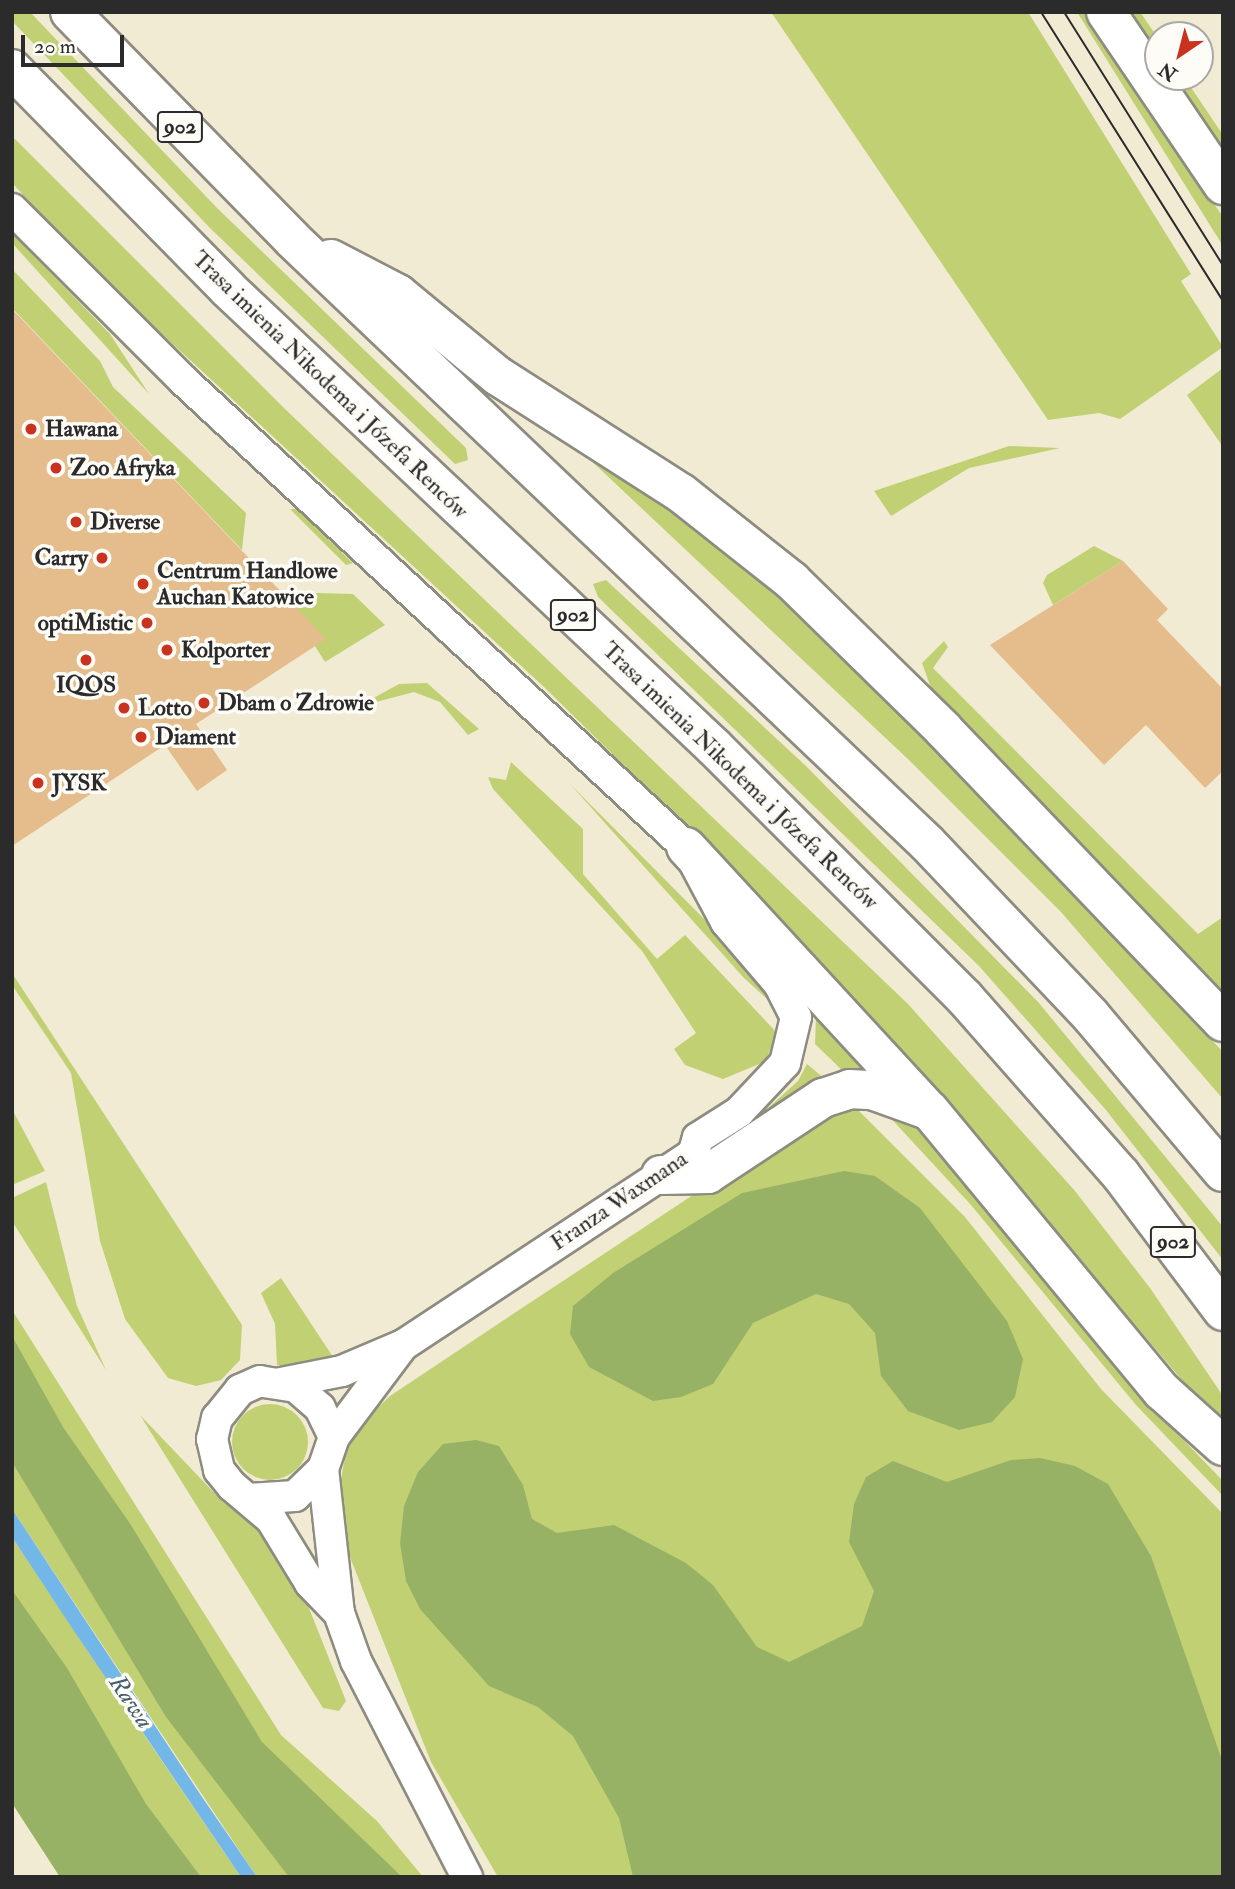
<!DOCTYPE html>
<meta charset="utf-8">
<style>
body{margin:0}
#map{position:relative;width:1235px;height:1889px;overflow:hidden;background:#f1ebd4;font-family:"IM FELL Double Pica",serif}
div>[style]{position:absolute}
.green>*{inset:0;background:#c1d073}
.round{border-radius:50%}
.forest>*{inset:0;background:#98b265}
.water>*{inset:0;background:#73b7e9}
.building>*{inset:0;background:#e5bc8b}
.roads{filter:drop-shadow(2px 0 #8e8b80) drop-shadow(-2px 0 #8e8b80) drop-shadow(0 2px #8e8b80) drop-shadow(0 -2px #8e8b80)}
.minor>*{height:30px;margin:-15px;padding:0 15px;transform-origin:15px;border-radius:15px;background:#fff}
.tertiary>*{height:38px;margin:-19px;padding:0 19px;transform-origin:19px;border-radius:19px;background:#fff}
.primary>*{height:38px;margin:-19px;padding:0 19px;transform-origin:19px;border-radius:19px;background:#fff}
.tram>*{height:2px;margin:-1px;padding:0 1px;transform-origin:1px;border-radius:1px;background:#2b2b2b}
.dots>*{width:19px;height:19px;translate:-50% -50%;box-sizing:border-box;border:4px solid #fdfcf7;border-radius:50%}
span{translate:-50% -50%;white-space:nowrap;text-align:center;line-height:1.15;-webkit-text-stroke:7px #fdfcf7;paint-order:stroke}
.shield-label span{padding:2px 5px;background:#fdfcf7;border:2px solid;border-radius:5px;-webkit-text-stroke-width:0}
.shield-label{font-size:21px;color:#2b2b2b;font-weight:700}
.street-label{font-size:23px;color:#2b2b2b}
.poi-label{font-size:23px;color:#2b2b2b;font-weight:700}
.left{translate:0 -50%;text-align:left}
.right{translate:-100% -50%;text-align:right}
.water-label{font-size:24px;color:#445c6e;font-style:italic}
.frame{position:absolute;inset:0;border:14px solid #2b2b2b;pointer-events:none}
.north{position:absolute;left:1144px;top:21px;width:70px;height:70px;box-sizing:border-box;background:#fdfcf7;border:2px solid #a9a8a5;border-radius:50%;rotate:215deg;font-size:19px;font-weight:700;line-height:28px;text-align:center;color:#2b2b2b}
.north::after{content:'';display:block;margin:auto;width:24px;height:32px;background:#c8321e;clip-path:polygon(50% 0,100% 100%,50% 72%,0 100%)}
.scale{position:absolute;left:21px;top:35px;width:103px;height:32px;box-sizing:border-box;border:4px solid #2b2b2b;border-top:0;padding-left:9px;font-size:21px;line-height:24px;white-space:nowrap;color:#2b2b2b;-webkit-text-stroke:5px #fdfcf7;paint-order:stroke}
</style>
<div id="map">
<div class="green">
<i style="clip-path:polygon(12px 12px,30px 12px,218px 209px,466px 448px,468px 460px,455px 464px,210px 228px,12px 21px)"></i>
<i style="clip-path:polygon(771px 12px,1028px 12px,1191px 274px,1181px 281px,1223px 347px,1120px 419px,1099px 413px,1048px 420px)"></i>
<i style="clip-path:polygon(1077px 12px,1084px 12px,1223px 217px,1223px 246px)"></i>
<i style="clip-path:polygon(1128px 12px,1140px 12px,1158px 38px,1158px 56px)"></i>
<i style="clip-path:polygon(1172px 77px,1184px 77px,1223px 135px,1223px 152px)"></i>
<i style="clip-path:polygon(12px 136px,285px 409px,908px 1004px,1075px 1191px,1150px 1288px,1223px 1396px,1223px 1428px,909px 1060px,764px 903px,544px 687px,111px 287px,12px 183px)"></i>
<i style="clip-path:polygon(12px 233px,110px 334px,149px 394px,12px 243px)"></i>
<i style="clip-path:polygon(12px 269px,100px 361px,113px 387px,246px 513px,242px 550px,12px 308px)"></i>
<i style="clip-path:polygon(1223px 368px,1223px 447px,1187px 395px)"></i>
<i style="clip-path:polygon(1009px 446px,1060px 448px,969px 468px,891px 516px,874px 491px)"></i>
<i style="clip-path:polygon(587px 450px,748px 563px,978px 790px,1223px 1052px,1223px 1099px,1061px 912px,910px 761px,584px 454px)"></i>
<i style="clip-path:polygon(290px 509px,297px 509px,353px 563px,346px 565px)"></i>
<i style="clip-path:polygon(1094px 546px,1123px 561px,1053px 605px,1043px 583px,1047px 575px)"></i>
<i style="clip-path:polygon(606px 580px,807px 767px,1039px 1003px,1223px 1227px,1223px 1260px,1106px 1110px,979px 966px,598px 597px,593px 584px)"></i>
<i style="clip-path:polygon(281px 592px,353px 594px,385px 625px,325px 662px)"></i>
<i style="clip-path:polygon(944px 641px,948px 647px,933px 668px,1198px 934px,1223px 917px,1223px 996px,932px 691px,922px 663px)"></i>
<i style="clip-path:polygon(427px 683px,479px 729px,468px 735px,440px 702px,414px 692px,357px 707px,399px 684px)"></i>
<i style="clip-path:polygon(511px 762px,583px 829px,583px 874px,657px 959px,685px 935px,779px 1035px,764px 1062px,723px 1079px,685px 1065px,674px 1049px,696px 1033px,642px 951px,493px 789px,488px 777px,506px 780px)"></i>
<i style="clip-path:polygon(570px 784px,735px 950px,778px 1009px,744px 978px)"></i>
<i style="clip-path:polygon(12px 973px,242px 1325px,240px 1360px,221px 1380px,196px 1386px,168px 1378px,125px 1319px,100px 1241px,71px 1073px,12px 985px)"></i>
<i style="clip-path:polygon(816px 1017px,822px 1017px,870px 1070px,848px 1076px,815px 1044px)"></i>
<i style="clip-path:polygon(807px 1064px,826px 1080px,757px 1118px,798px 1081px)"></i>
<i style="clip-path:polygon(873px 1099px,923px 1132px,1143px 1398px,1223px 1481px,1223px 1496px,1136px 1405px,971px 1205px)"></i>
<i style="clip-path:polygon(848px 1100px,965px 1217px,1101px 1389px,1223px 1514px,1223px 1877px,498px 1877px,431px 1762px,342px 1537px,339px 1490px,346px 1452px,366px 1419px,390px 1396px,507px 1318px,826px 1107px)"></i>
<i style="clip-path:polygon(12px 1109px,45px 1171px,12px 1185px)"></i>
<i style="clip-path:polygon(46px 1182px,77px 1306px,106px 1370px,12px 1221px,12px 1198px)"></i>
<i style="clip-path:polygon(281px 1278px,335px 1360px,358px 1346px,355px 1354px,320px 1368px,277px 1365px,275px 1324px,261px 1293px)"></i>
<i style="clip-path:polygon(12px 1310px,281px 1735px,377px 1821px,423px 1877px,257px 1877px,12px 1509px)"></i>
<i class="round" style="left:232px;top:1404px;width:76px;height:76px"></i>
<i style="clip-path:polygon(140px 1415px,222px 1501px,269px 1536px,299px 1583px,346px 1701px,339px 1711px,323px 1708px)"></i>
<i style="clip-path:polygon(12px 1537px,151px 1745px,241px 1877px,60px 1877px,12px 1803px)"></i>
</div>
<div class="forest">
<i style="clip-path:polygon(844px 1171px,875px 1176px,920px 1208px,1007px 1321px,1023px 1359px,1015px 1397px,992px 1422px,959px 1430px,908px 1411px,881px 1376px,875px 1333px,849px 1304px,816px 1294px,753px 1323px,713px 1384px,681px 1397px,653px 1401px,589px 1367px,570px 1334px,573px 1306px,613px 1273px,742px 1193px)"></i>
<i style="clip-path:polygon(12px 1336px,63px 1427px,131px 1525px,262px 1742px,402px 1877px,289px 1877px,166px 1717px,12px 1462px)"></i>
<i style="clip-path:polygon(476px 1440px,499px 1446px,523px 1485px,532px 1519px,557px 1533px,614px 1525px,686px 1563px,713px 1585px,757px 1647px,789px 1662px,862px 1626px,874px 1591px,849px 1542px,854px 1504px,866px 1477px,893px 1461px,947px 1482px,1011px 1460px,1040px 1458px,1075px 1466px,1108px 1484px,1151px 1556px,1223px 1763px,1223px 1877px,633px 1877px,619px 1818px,573px 1736px,538px 1707px,489px 1686px,420px 1609px,406px 1581px,400px 1543px,404px 1506px,418px 1472px,443px 1444px)"></i>
<i style="clip-path:polygon(12px 1590px,67px 1668px,146px 1804px,201px 1877px,60px 1877px,12px 1803px)"></i>
</div>
<div class="water">
<i style="clip-path:polygon(12px 1509px,202px 1797px,257px 1877px,241px 1877px,70px 1625px,12px 1537px)"></i>
</div>
<div class="building">
<i style="clip-path:polygon(12px 309px,326px 639px,196px 724px,227px 770px,197px 791px,165px 745px,12px 846px)"></i>
<i style="clip-path:polygon(1123px 561px,1168px 609px,1157px 620px,1223px 689px,1223px 771px,1205px 788px,1146px 725px,1104px 765px,990px 645px)"></i>
</div>
<div class="roads">
<div class="minor">
<i style="left:12px;top:209px;width:243px;rotate:45deg"></i>
<i style="left:184px;top:381px;width:685px;rotate:42.87deg"></i>
<i style="left:686px;top:847px;width:85px;rotate:61.9deg"></i>
<i style="left:726px;top:922px;width:82px;rotate:49.5deg"></i>
<i style="left:779px;top:984px;width:37px;rotate:63deg"></i>
<i style="left:796px;top:1017px;width:47px;rotate:103.4deg"></i>
<i style="left:785px;top:1063px;width:67px;rotate:133.2deg"></i>
<i style="left:739px;top:1112px;width:49px;rotate:147.6deg"></i>
<i style="left:698px;top:1138px;width:17px;rotate:107deg"></i>
<i style="left:693px;top:1154px;width:347px;rotate:146.6deg"></i>
<i style="left:403px;top:1345px;width:66px;rotate:156.9deg"></i>
<i style="left:342px;top:1371px;width:62px;rotate:168.9deg"></i>
<i style="left:334px;top:1437px;width:115px;rotate:-53.1deg"></i>
<i style="left:323px;top:1469px;width:145px;rotate:83.7deg"></i>
<i style="left:339px;top:1613px;width:51px;rotate:70.5deg"></i>
<i style="left:356px;top:1661px;width:243px;rotate:62.8deg"></i>
<i style="left:249px;top:1499px;width:46px;rotate:-3.7deg"></i>
<i style="left:295px;top:1496px;width:39px;rotate:-44deg"></i>
<i style="left:323px;top:1469px;width:34px;rotate:-71deg"></i>
<i style="left:334px;top:1437px;width:32px;rotate:-116deg"></i>
<i style="left:320px;top:1408px;width:32px;rotate:-139deg"></i>
<i style="left:296px;top:1387px;width:36px;rotate:-171deg"></i>
<i style="left:260px;top:1381px;width:22px;rotate:156deg"></i>
<i style="left:240px;top:1390px;width:36px;rotate:129deg"></i>
<i style="left:217px;top:1418px;width:22px;rotate:103deg"></i>
<i style="left:212px;top:1439px;width:32px;rotate:77deg"></i>
<i style="left:219px;top:1470px;width:21px;rotate:51deg"></i>
<i style="left:232px;top:1486px;width:51px;rotate:40.2deg"></i>
<i style="left:271px;top:1519px;width:75px;rotate:58.6deg"></i>
<i style="left:310px;top:1583px;width:42px;rotate:46deg"></i>
</div>
<div class="tertiary">
<i style="left:1106px;top:12px;width:209px;rotate:55.9deg"></i>
</div>
<div class="primary">
<i style="left:70px;top:12px;width:318px;rotate:45.6deg"></i>
<i style="left:292px;top:239px;width:876px;rotate:43.57deg"></i>
<i style="left:927px;top:843px;width:238px;rotate:46.5deg"></i>
<i style="left:1091px;top:1016px;width:204px;rotate:49.8deg"></i>
<i style="left:12px;top:69px;width:308px;rotate:45.5deg"></i>
<i style="left:228px;top:289px;width:668px;rotate:43.3deg"></i>
<i style="left:714px;top:747px;width:354px;rotate:45deg"></i>
<i style="left:964px;top:997px;width:237px;rotate:48.6deg"></i>
<i style="left:1121px;top:1175px;width:170px;rotate:53.1deg"></i>
<i style="left:331px;top:259px;width:76px;rotate:27.6deg"></i>
<i style="left:398px;top:294px;width:129px;rotate:39.4deg"></i>
<i style="left:498px;top:376px;width:217px;rotate:32.6deg"></i>
<i style="left:681px;top:493px;width:142px;rotate:38.4deg"></i>
<i style="left:792px;top:581px;width:211px;rotate:44.4deg"></i>
<i style="left:943px;top:729px;width:405px;rotate:46.3deg"></i>
<i style="left:686px;top:847px;width:359px;rotate:47.3deg"></i>
<i style="left:930px;top:1111px;width:364px;rotate:50.4deg"></i>
<i style="left:1162px;top:1391px;width:82px;rotate:42deg"></i>
<i style="left:661px;top:1175px;width:47px;rotate:-1.2deg"></i>
<i style="left:708px;top:1174px;width:138px;rotate:-33.5deg"></i>
<i style="left:823px;top:1098px;width:28px;rotate:-18deg"></i>
<i style="left:850px;top:1089px;width:22px;rotate:3deg"></i>
<i style="left:872px;top:1090px;width:56px;rotate:19.7deg"></i>
</div>
</div>
<div class="tram">
<i style="left:1041px;top:12px;width:342px;rotate:57.8deg"></i>
<i style="left:1064px;top:12px;width:299px;rotate:57.9deg"></i>
</div>
<div class="dots">
<i style="left:31px;top:429px;background:#c8321e"></i>
<i style="left:56px;top:468px;background:#c8321e"></i>
<i style="left:76px;top:522px;background:#c8321e"></i>
<i style="left:102px;top:558px;background:#c8321e"></i>
<i style="left:143px;top:584px;background:#c8321e"></i>
<i style="left:147px;top:623px;background:#c8321e"></i>
<i style="left:167px;top:650px;background:#c8321e"></i>
<i style="left:86px;top:660px;background:#c8321e"></i>
<i style="left:204px;top:703px;background:#c8321e"></i>
<i style="left:124px;top:708px;background:#c8321e"></i>
<i style="left:141px;top:737px;background:#c8321e"></i>
<i style="left:38px;top:783px;background:#c8321e"></i>
</div>
<div class="shield-label">
<span style="left:180px;top:127px">902</span>
<span style="left:573px;top:615px">902</span>
<span style="left:1173px;top:1242px">902</span>
</div>
<div class="street-label">
<span style="left:330px;top:385px;rotate:44deg">Trasa imienia Nikodema i Józefa Renców</span>
<span style="left:740px;top:776px;rotate:44deg">Trasa imienia Nikodema i Józefa Renców</span>
<span style="left:619px;top:1201px;rotate:-34deg">Franza Waxmana</span>
</div>
<div class="poi-label">
<span class="left" style="left:45px;top:429px">Hawana</span>
<span class="left" style="left:70px;top:468px">Zoo Afryka</span>
<span class="left" style="left:90px;top:522px">Diverse</span>
<span class="right" style="left:88px;top:558px">Carry</span>
<span class="left" style="left:157px;top:584px">Centrum Handlowe<br>Auchan Katowice</span>
<span class="right" style="left:133px;top:623px">optiMistic</span>
<span class="left" style="left:181px;top:650px">Kolporter</span>
<span style="left:86px;top:685px">IQOS</span>
<span class="left" style="left:218px;top:703px">Dbam o Zdrowie</span>
<span class="left" style="left:138px;top:708px">Lotto</span>
<span class="left" style="left:155px;top:737px">Diament</span>
<span class="left" style="left:52px;top:783px">JYSK</span>
</div>
<div class="water-label">
<span style="left:131px;top:1702px;rotate:56deg">Rawa</span>
</div>
<div class="frame"></div>
<div class="north">N</div>
<div class="scale">20 m</div>
</div>
